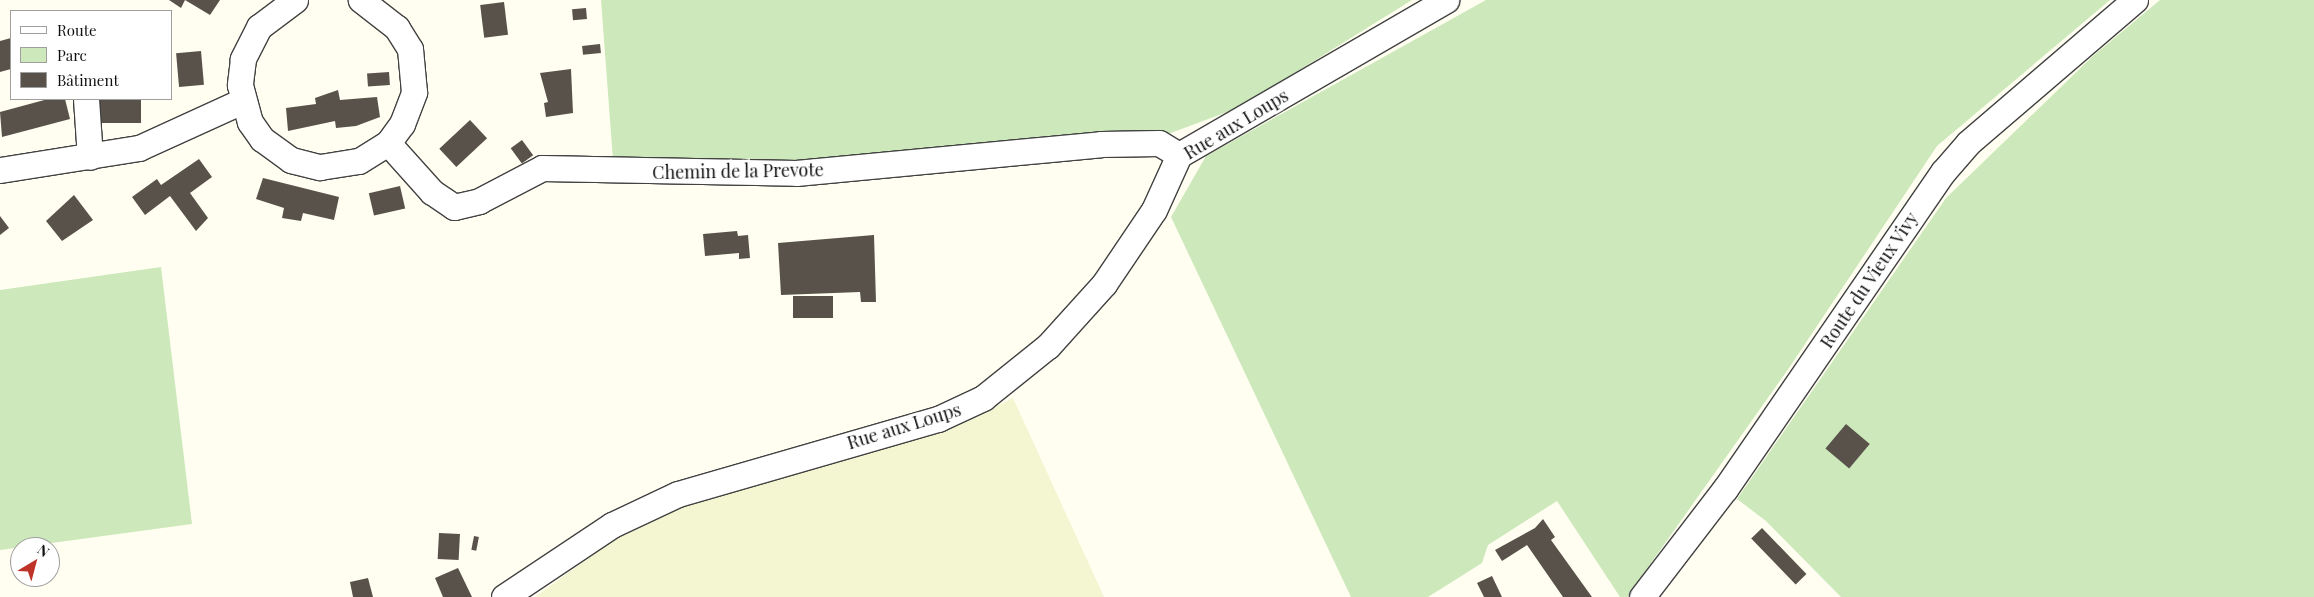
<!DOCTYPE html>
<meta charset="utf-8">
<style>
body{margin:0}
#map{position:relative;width:2314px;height:597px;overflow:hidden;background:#fffef1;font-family:"Playfair Display",serif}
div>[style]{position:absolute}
.farmland>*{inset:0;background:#f4f5d1}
.green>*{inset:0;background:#cde9bb}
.building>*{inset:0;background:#58524b;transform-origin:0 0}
.roads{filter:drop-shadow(1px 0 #424242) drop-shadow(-1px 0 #424242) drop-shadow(0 1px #424242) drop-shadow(0 -1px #424242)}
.minor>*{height:25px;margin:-12.5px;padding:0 12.5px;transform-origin:12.5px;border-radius:12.5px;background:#fff}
span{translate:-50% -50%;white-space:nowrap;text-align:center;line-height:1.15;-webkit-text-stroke:5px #fff;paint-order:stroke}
.street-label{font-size:18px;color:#0f0f0f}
.legend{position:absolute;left:10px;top:10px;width:162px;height:90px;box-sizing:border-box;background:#fff;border:1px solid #9f9f9f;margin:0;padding:6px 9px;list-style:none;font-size:15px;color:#0f0f0f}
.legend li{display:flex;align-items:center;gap:10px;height:25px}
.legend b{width:25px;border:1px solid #9f9f9f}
.north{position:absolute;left:10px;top:537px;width:50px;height:50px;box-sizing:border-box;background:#fff;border:1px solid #9f9f9f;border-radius:50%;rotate:37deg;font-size:14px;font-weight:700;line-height:20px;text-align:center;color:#0f0f0f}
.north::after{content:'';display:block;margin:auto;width:18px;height:22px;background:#be3328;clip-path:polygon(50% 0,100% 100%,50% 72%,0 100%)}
</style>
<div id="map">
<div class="farmland">
<i style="clip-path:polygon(1013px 398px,1104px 597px,535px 597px,616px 538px,666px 511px,951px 429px)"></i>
</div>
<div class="green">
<i style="clip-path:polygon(601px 0,1412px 0,1238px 108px,1168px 134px,1038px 137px,775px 166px,613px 160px)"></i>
<i style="clip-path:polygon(1486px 0,2110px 0,1937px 146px,1789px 368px,1627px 597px,1620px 597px,1557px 501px,1488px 545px,1482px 563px,1428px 597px,1351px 597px,1171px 217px,1206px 156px)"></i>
<i style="clip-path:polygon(2160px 0,2314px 0,2314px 597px,1841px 597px,1766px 521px,1737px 499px,1946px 198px,2093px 56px)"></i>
<i style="clip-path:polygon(161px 267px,192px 524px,0 550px,0 290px)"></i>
</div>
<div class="building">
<i style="clip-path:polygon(169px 0,220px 0,210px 15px,185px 0,181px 8px)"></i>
<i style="left:504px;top:2px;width:33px;height:24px;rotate:83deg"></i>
<i style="left:586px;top:8px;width:11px;height:14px;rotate:85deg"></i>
<i style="clip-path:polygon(11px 38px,11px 69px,0 72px,0 41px)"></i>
<i style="left:600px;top:44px;width:9px;height:18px;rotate:84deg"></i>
<i style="left:201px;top:51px;width:34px;height:25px;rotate:85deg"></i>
<i style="clip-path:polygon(571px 69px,573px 113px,546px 117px,544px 103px,548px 102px,540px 73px)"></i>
<i style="left:389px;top:72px;width:13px;height:22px;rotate:86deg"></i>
<i style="clip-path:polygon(338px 90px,340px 100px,377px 97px,380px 117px,356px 126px,336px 128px,335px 121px,288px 131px,286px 108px,316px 104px,315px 98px)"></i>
<i style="clip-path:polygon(48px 99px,65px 99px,70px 119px,2px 137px,0 112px)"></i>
<i style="left:100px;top:99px;width:41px;height:24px"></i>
<i style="left:470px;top:120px;width:25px;height:42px;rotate:47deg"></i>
<i style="left:522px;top:140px;width:19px;height:14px;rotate:54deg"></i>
<i style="clip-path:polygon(199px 159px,212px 177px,190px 193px,208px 218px,196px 231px,170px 196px,145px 215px,132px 197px,157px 179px,161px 185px)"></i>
<i style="clip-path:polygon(263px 178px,339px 197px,334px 220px,303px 213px,301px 221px,282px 218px,284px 208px,256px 199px)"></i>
<i style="left:400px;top:186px;width:23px;height:32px;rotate:77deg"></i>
<i style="clip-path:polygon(74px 195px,93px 220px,62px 241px,46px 221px)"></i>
<i style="clip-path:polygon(0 216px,9px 228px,0 235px)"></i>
<i style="clip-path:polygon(737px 231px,738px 236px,748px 235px,750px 258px,739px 259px,739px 253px,705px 256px,703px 234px)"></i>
<i style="clip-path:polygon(874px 235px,876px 302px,861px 302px,860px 292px,781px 295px,778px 243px)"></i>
<i style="left:833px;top:296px;width:22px;height:40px;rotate:90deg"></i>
<i style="left:1846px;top:424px;width:31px;height:32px;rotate:40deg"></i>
<i style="clip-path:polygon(1543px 519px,1555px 537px,1551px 540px,1592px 597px,1563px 597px,1527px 545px,1502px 561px,1495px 550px,1535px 528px)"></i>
<i style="left:1762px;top:528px;width:64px;height:15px;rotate:46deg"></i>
<i style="left:439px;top:533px;width:21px;height:26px;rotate:3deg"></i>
<i style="left:474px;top:536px;width:5px;height:14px;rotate:11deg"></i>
<i style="clip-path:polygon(458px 568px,472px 597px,443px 597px,435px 578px)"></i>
<i style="clip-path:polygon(1492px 576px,1502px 597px,1484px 597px,1477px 583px)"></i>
<i style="clip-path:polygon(368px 578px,373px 597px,353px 597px,350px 582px)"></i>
</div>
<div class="roads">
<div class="minor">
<i style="left:295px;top:0;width:45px;rotate:143.1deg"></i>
<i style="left:259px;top:27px;width:36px;rotate:117deg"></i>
<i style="left:243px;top:59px;width:26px;rotate:97deg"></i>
<i style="left:240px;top:85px;width:38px;rotate:75deg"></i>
<i style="left:250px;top:122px;width:21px;rotate:55deg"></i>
<i style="left:262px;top:139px;width:36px;rotate:36deg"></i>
<i style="left:291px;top:160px;width:30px;rotate:14deg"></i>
<i style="left:320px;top:167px;width:39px;rotate:-9deg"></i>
<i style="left:359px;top:161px;width:34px;rotate:-32deg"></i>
<i style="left:388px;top:143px;width:24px;rotate:-54deg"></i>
<i style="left:402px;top:124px;width:34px;rotate:-69deg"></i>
<i style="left:414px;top:92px;width:43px;rotate:-95.3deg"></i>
<i style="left:410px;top:49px;width:25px;rotate:-122deg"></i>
<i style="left:397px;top:28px;width:46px;rotate:-142.1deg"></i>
<i style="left:86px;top:99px;width:58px;rotate:86.1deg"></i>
<i style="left:388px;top:143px;width:66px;rotate:48.1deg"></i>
<i style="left:432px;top:192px;width:27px;rotate:34deg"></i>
<i style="left:454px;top:207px;width:26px;rotate:-13deg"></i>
<i style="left:479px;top:201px;width:71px;rotate:-27.6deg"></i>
<i style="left:542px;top:168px;width:254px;rotate:1.1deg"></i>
<i style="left:796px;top:173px;width:306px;rotate:-5.4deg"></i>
<i style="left:1101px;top:144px;width:58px;rotate:-1deg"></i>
<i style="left:1159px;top:143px;width:23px;rotate:31deg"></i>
<i style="left:0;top:170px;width:141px;rotate:-9deg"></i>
<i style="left:139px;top:148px;width:113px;rotate:-24.5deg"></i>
<i style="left:504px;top:597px;width:130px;rotate:-33.7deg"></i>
<i style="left:612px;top:525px;width:73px;rotate:-25.2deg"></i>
<i style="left:678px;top:494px;width:271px;rotate:-16.1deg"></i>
<i style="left:938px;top:419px;width:50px;rotate:-25deg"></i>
<i style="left:983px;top:398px;width:83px;rotate:-38.7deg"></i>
<i style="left:1048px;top:346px;width:84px;rotate:-47.9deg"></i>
<i style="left:1104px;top:284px;width:89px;rotate:-56deg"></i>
<i style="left:1154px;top:210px;width:60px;rotate:-65.6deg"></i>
<i style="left:1179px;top:155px;width:309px;rotate:-30.1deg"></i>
<i style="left:1642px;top:597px;width:136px;rotate:-52.5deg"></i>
<i style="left:1725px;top:489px;width:385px;rotate:-55.5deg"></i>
<i style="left:1943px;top:172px;width:38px;rotate:-49deg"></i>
<i style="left:1968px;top:143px;width:220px;rotate:-40.6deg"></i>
</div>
</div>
<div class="street-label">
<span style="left:1236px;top:124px;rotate:-31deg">Rue aux Loups</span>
<span style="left:738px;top:171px;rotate:-1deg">Chemin de la Prevote</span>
<span style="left:1869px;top:280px;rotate:-56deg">Route du Vieux Vivy</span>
<span style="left:904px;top:426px;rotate:-17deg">Rue aux Loups</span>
</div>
<ul class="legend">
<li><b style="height:6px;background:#fff"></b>Route</li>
<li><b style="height:14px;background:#cde9bb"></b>Parc</li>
<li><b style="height:14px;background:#58524b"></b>Bâtiment</li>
</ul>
<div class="north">N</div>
</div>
